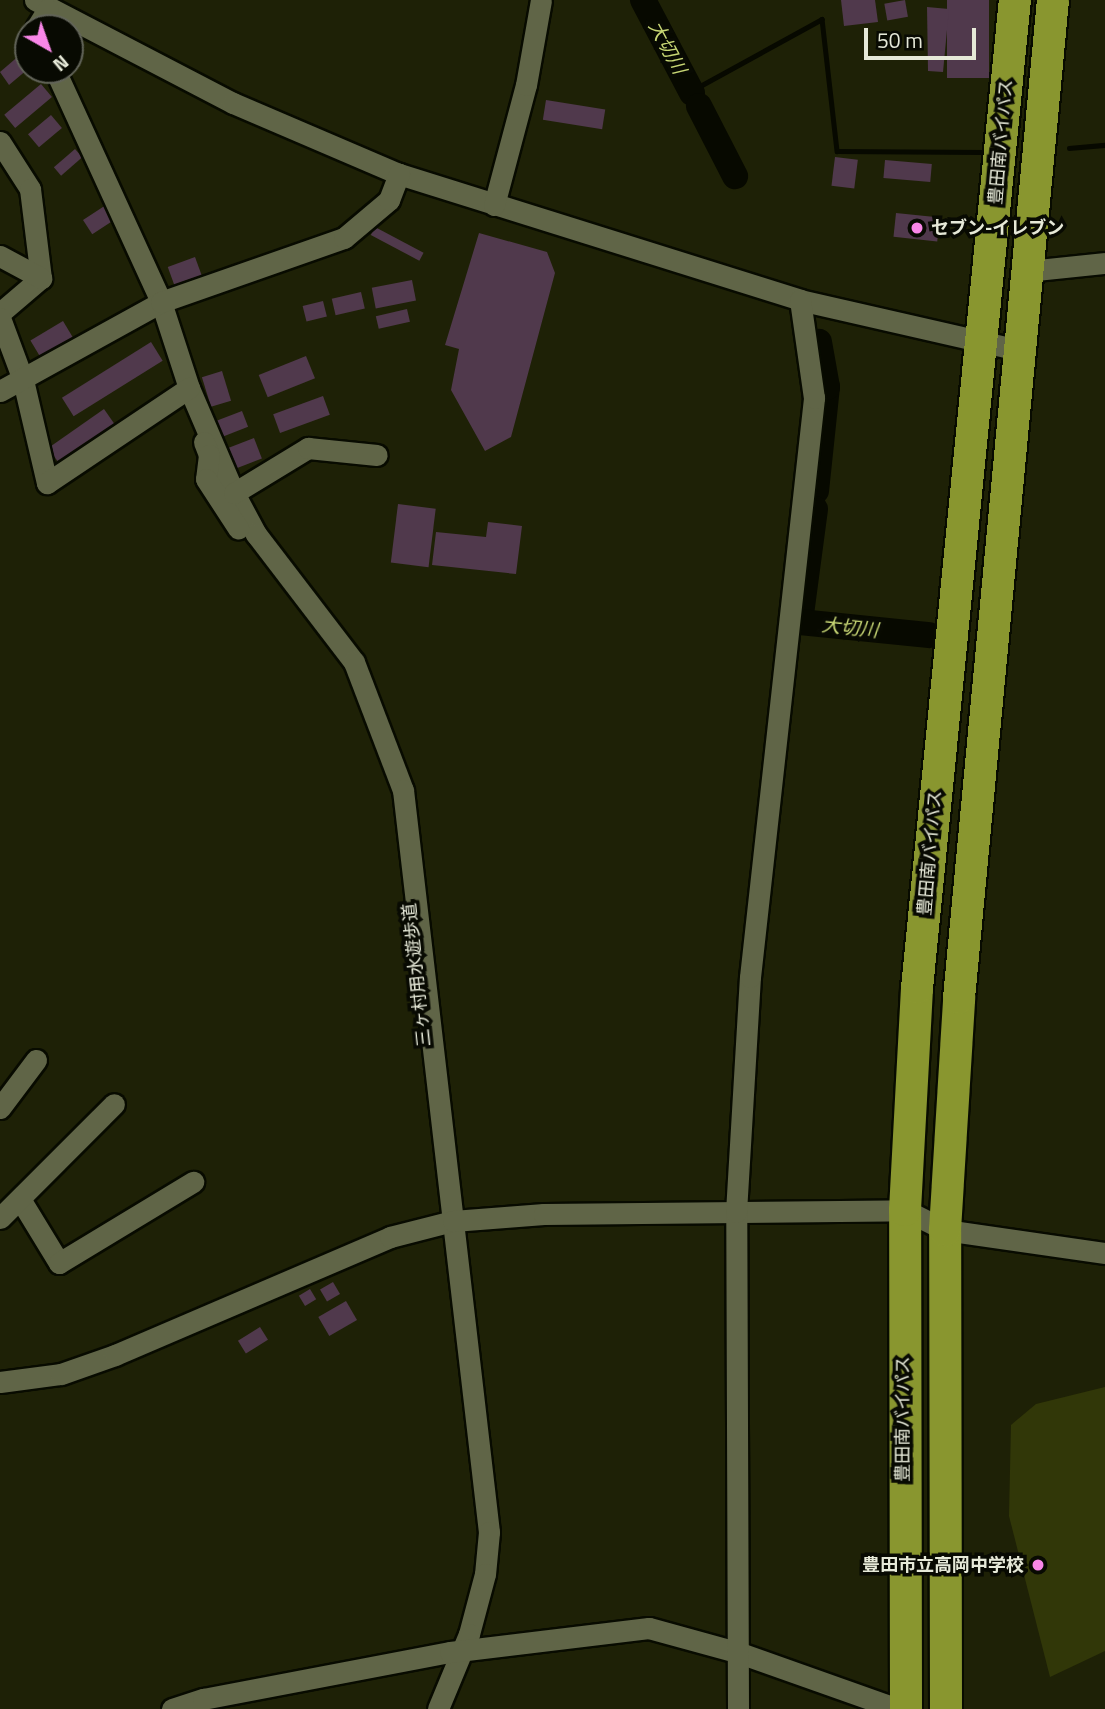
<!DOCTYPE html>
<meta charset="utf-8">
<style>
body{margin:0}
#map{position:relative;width:1105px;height:1709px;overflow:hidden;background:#1e2106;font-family:"Titillium Web","Noto Sans JP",sans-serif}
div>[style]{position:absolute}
.green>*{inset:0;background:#313708}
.stream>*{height:4.5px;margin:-2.25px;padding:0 2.25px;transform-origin:2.25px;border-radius:2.25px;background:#070900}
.river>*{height:26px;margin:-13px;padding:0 13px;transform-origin:13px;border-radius:13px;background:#070900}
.building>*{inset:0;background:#50394c;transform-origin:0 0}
.roads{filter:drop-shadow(2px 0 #080b00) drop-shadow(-2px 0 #080b00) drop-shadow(0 2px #080b00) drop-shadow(0 -2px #080b00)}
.minor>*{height:21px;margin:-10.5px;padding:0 10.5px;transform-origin:10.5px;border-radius:10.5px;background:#606547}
.highway>*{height:32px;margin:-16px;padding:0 16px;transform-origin:16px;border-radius:16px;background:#89962f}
.dots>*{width:19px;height:19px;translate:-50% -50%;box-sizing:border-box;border:4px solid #080a02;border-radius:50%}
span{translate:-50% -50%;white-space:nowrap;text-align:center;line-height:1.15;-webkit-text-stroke:7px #080a02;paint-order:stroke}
.street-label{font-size:18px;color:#e6e9d8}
.poi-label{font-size:18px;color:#e6e9d8;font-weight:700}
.left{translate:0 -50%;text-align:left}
.right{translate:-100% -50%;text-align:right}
.water-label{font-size:19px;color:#c8d775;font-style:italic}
.north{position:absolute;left:14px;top:14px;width:70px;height:70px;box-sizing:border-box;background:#080a02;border:2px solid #616358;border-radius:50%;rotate:140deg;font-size:19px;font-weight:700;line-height:28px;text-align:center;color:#e6e9d8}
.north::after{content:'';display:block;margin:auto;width:24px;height:32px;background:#f987e8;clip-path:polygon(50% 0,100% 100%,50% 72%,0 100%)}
.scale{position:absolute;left:864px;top:28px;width:112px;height:32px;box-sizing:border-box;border:4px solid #e6e9d8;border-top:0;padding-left:9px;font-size:21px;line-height:24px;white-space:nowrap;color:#e6e9d8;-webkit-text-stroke:5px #080a02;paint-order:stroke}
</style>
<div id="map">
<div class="green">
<i style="clip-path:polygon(1105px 1387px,1105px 1651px,1050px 1677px,1009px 1516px,1011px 1425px,1036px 1404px)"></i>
</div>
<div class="stream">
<i style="left:691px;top:91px;width:149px;rotate:-28.8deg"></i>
<i style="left:822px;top:19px;width:133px;rotate:83.5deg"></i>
<i style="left:837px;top:151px;width:147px;rotate:0.4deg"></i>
<i style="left:1069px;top:148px;width:36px;rotate:-5deg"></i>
</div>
<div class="river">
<i style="left:643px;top:0;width:105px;rotate:62.2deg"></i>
<i style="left:699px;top:106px;width:79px;rotate:62.8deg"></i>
<i style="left:816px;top:491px;width:105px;rotate:-84deg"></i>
<i style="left:827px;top:387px;width:46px;rotate:-100.1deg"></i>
<i style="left:815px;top:509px;width:114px;rotate:97.6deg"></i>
<i style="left:800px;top:622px;width:130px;rotate:5.8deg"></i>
</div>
<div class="building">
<i style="clip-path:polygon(841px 0,875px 0,878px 22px,844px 26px)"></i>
<i style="left:905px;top:0;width:17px;height:21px;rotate:80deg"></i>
<i style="left:947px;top:0;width:42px;height:78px"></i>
<i style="clip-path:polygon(927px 7px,949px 9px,943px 72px,928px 71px)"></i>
<i style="clip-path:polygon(28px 48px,28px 69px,9px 85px,0 72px)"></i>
<i style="left:41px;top:84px;width:17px;height:48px;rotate:50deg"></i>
<i style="left:546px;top:100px;width:60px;height:20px;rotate:9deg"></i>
<i style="left:51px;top:115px;width:17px;height:30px;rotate:50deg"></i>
<i style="left:75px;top:149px;width:11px;height:28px;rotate:49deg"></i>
<i style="left:835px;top:157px;width:23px;height:29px;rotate:7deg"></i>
<i style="left:885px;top:160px;width:47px;height:18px;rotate:5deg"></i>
<i style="left:109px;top:203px;width:17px;height:31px;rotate:57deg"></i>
<i style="left:896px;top:213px;width:44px;height:24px;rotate:6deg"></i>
<i style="left:375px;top:227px;width:55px;height:9px;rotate:28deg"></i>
<i style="clip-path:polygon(479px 233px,547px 252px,555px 273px,511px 437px,485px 451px,451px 390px,459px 349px,445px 345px)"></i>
<i style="left:195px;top:257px;width:20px;height:29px;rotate:70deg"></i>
<i style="left:412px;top:280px;width:21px;height:41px;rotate:79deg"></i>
<i style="left:361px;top:292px;width:17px;height:30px;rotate:77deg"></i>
<i style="left:323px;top:301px;width:16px;height:21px;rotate:76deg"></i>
<i style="left:407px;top:309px;width:13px;height:32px;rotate:77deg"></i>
<i style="left:63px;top:321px;width:23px;height:38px;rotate:59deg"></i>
<i style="left:151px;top:342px;width:22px;height:105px;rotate:58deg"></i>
<i style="left:306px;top:356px;width:24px;height:51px;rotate:68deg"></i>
<i style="left:222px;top:371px;width:31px;height:21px;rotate:73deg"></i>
<i style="left:323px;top:396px;width:20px;height:53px;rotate:70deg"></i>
<i style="left:104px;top:409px;width:24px;height:68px;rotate:55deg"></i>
<i style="left:242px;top:411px;width:17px;height:28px;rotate:69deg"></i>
<i style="left:254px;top:438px;width:22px;height:27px;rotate:69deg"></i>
<i style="left:398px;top:504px;width:38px;height:59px;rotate:7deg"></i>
<i style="clip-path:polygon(488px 522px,522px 526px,516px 574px,432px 565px,436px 532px,486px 537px)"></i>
<i style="left:333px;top:1282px;width:14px;height:15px;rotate:60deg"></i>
<i style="left:310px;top:1289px;width:12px;height:13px;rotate:59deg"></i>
<i style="left:346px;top:1301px;width:22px;height:32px;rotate:60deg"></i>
<i style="left:260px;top:1327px;width:15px;height:26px;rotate:58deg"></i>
</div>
<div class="roads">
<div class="minor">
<i style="left:35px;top:0;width:223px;rotate:27.5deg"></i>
<i style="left:233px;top:103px;width:181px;rotate:23.2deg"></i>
<i style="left:399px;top:174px;width:420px;rotate:17.4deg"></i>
<i style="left:800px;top:300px;width:225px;rotate:12.9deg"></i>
<i style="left:36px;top:28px;width:22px;rotate:-58deg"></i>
<i style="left:55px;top:70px;width:255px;rotate:65.4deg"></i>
<i style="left:161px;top:302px;width:90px;rotate:72deg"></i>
<i style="left:189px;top:388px;width:114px;rotate:66.8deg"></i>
<i style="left:234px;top:493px;width:47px;rotate:61.8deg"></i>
<i style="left:256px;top:534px;width:161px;rotate:52.6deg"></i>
<i style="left:354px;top:662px;width:137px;rotate:69.1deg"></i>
<i style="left:403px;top:790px;width:747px;rotate:83.39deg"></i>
<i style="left:489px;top:1532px;width:42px;rotate:95.4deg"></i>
<i style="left:485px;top:1574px;width:62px;rotate:104.9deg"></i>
<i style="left:469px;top:1634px;width:81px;rotate:112.5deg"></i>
<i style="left:0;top:142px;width:56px;rotate:57.4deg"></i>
<i style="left:30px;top:189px;width:90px;rotate:83deg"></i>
<i style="left:41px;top:278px;width:54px;rotate:139.5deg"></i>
<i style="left:494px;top:205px;width:124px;rotate:-75.1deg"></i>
<i style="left:526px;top:85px;width:86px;rotate:-80deg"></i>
<i style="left:0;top:256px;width:47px;rotate:28.2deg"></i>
<i style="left:1027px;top:271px;width:78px;rotate:-5.9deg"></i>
<i style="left:0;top:318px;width:66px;rotate:69.6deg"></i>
<i style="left:23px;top:380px;width:106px;rotate:76.9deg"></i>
<i style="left:47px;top:483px;width:171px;rotate:-33.8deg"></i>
<i style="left:0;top:391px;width:184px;rotate:-28.9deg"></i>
<i style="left:161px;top:302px;width:194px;rotate:-19.3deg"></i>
<i style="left:344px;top:238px;width:59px;rotate:-40.2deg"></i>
<i style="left:389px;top:200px;width:28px;rotate:-69deg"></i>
<i style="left:204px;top:442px;width:14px;rotate:69deg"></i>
<i style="left:209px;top:455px;width:24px;rotate:97deg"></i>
<i style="left:206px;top:479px;width:59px;rotate:56.9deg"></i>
<i style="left:234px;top:493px;width:87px;rotate:-31.3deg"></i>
<i style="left:308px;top:448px;width:69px;rotate:5.8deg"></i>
<i style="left:0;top:1108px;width:60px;rotate:-53.1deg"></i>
<i style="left:20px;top:1199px;width:75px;rotate:58.6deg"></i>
<i style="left:59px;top:1263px;width:157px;rotate:-31.2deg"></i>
<i style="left:0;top:1218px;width:161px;rotate:-45deg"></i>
<i style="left:0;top:1382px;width:62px;rotate:-7.5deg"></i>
<i style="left:61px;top:1374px;width:57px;rotate:-19.4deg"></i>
<i style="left:115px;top:1355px;width:299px;rotate:-23.2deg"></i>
<i style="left:390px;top:1237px;width:65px;rotate:-14.3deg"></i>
<i style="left:453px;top:1221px;width:91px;rotate:-4.4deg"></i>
<i style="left:544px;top:1214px;width:361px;rotate:-0.6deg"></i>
<i style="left:905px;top:1210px;width:45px;rotate:26.6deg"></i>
<i style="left:945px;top:1230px;width:162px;rotate:8.2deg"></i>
<i style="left:172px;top:1709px;width:33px;rotate:-18deg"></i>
<i style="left:203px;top:1699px;width:251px;rotate:-10.8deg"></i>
<i style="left:450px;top:1652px;width:200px;rotate:-6.9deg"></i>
<i style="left:649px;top:1628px;width:91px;rotate:15.3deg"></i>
<i style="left:737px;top:1652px;width:171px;rotate:19.5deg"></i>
<i style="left:738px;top:1709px;width:497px;rotate:-90.2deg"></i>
<i style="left:736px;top:1212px;width:235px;rotate:-86.6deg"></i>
<i style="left:750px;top:977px;width:583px;rotate:-83.69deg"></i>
<i style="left:814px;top:398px;width:99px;rotate:-98.1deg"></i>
</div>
<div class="highway">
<i style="left:906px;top:1709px;width:499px;rotate:-90.1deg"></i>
<i style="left:905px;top:1210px;width:222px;rotate:-86.9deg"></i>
<i style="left:917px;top:988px;width:993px;rotate:-84.34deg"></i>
<i style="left:946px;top:1709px;width:479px;rotate:-90.1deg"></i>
<i style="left:945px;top:1230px;width:232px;rotate:-86.5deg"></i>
<i style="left:959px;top:998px;width:1002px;rotate:-84.62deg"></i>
</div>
</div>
<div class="dots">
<i style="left:917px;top:228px;background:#f987e8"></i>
<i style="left:1038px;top:1565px;background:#f987e8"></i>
</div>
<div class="street-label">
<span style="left:1001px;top:142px;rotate:-85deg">豊田南バイパス</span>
<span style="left:930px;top:853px;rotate:-85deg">豊田南バイパス</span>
<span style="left:417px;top:975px;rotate:-96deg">三ヶ村用水遊歩道</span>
<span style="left:903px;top:1419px;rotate:-90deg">豊田南バイパス</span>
</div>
<div class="poi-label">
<span class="left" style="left:931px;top:228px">セブン-イレブン</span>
<span class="right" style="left:1024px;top:1565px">豊田市立高岡中学校</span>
</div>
<div class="water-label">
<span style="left:668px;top:47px;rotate:62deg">大切川</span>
<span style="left:850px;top:627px;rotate:6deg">大切川</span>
</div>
<div class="north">N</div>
<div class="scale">50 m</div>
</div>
